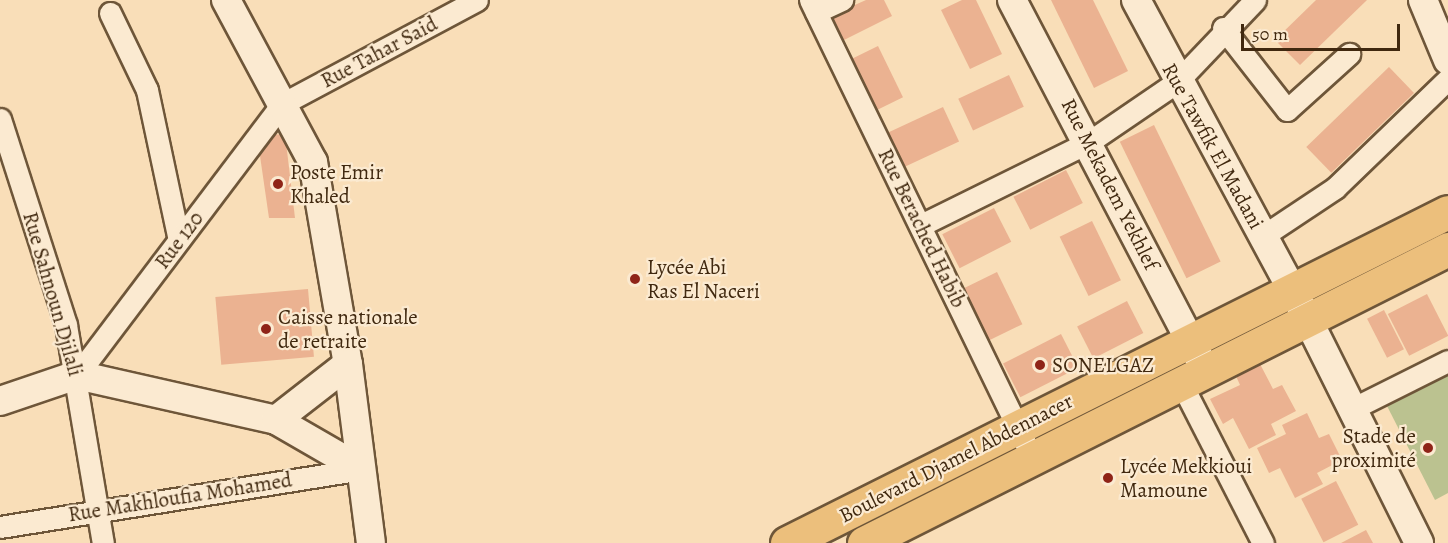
<!DOCTYPE html>
<meta charset="utf-8">
<style>
body{margin:0}
#map{position:relative;width:1448px;height:543px;overflow:hidden;background:#f9deb8;font-family:Alegreya,serif}
div>[style]{position:absolute}
.green>*{inset:0;background:#bbc290}
.building>*{inset:0;background:#ebb291;transform-origin:0 0}
.roads{filter:drop-shadow(2px 0 #6e5639) drop-shadow(-2px 0 #6e5639) drop-shadow(0 2px #6e5639) drop-shadow(0 -2px #6e5639)}
.street>*{height:21px;margin:-10.5px;padding:0 10.5px;transform-origin:10.5px;border-radius:10.5px;background:#fbead1}
.secondary>*{height:28px;margin:-14px;padding:0 14px;transform-origin:14px;border-radius:14px;background:#fbead1}
.primary>*{height:33px;margin:-16.5px;padding:0 16.5px;transform-origin:16.5px;border-radius:16.5px;background:#ecbf7c}
.dots>*{width:16px;height:16px;translate:-50% -50%;box-sizing:border-box;border:3px solid #fbead1;border-radius:50%}
span{translate:-50% -50%;white-space:nowrap;text-align:center;line-height:1.15;-webkit-text-stroke:4.5px #fbead1;paint-order:stroke}
.street-label{font-size:21px;color:#40280f}
.poi-label{font-size:21px;color:#40280f}
.left{translate:0 -50%;text-align:left}
.right{translate:-100% -50%;text-align:right}
.scale{position:absolute;left:1241px;top:24px;width:159px;height:27px;box-sizing:border-box;border:3px solid #40280f;border-top:0;padding-left:8px;font-size:18px;line-height:21px;white-space:nowrap;color:#40280f;-webkit-text-stroke:4px #fbead1;paint-order:stroke}
</style>
<div id="map">
<div class="green">
<i style="clip-path:polygon(1448px 372px,1448px 493px,1435px 500px,1386px 404px)"></i>
</div>
<div class="building">
<i style="clip-path:polygon(866px 0,884px 0,892px 16px,840px 42px,830px 16px)"></i>
<i style="clip-path:polygon(962px 0,976px 0,1002px 54px,970px 69px,941px 10px)"></i>
<i style="clip-path:polygon(1051px 0,1093px 0,1128px 71px,1094px 88px)"></i>
<i style="clip-path:polygon(1316px 0,1367px 0,1300px 65px,1275px 40px)"></i>
<i style="left:878px;top:46px;width:57px;height:38px;rotate:64deg"></i>
<i style="left:1389px;top:67px;width:36px;height:115px;rotate:46deg"></i>
<i style="left:1009px;top:75px;width:35px;height:56px;rotate:65deg"></i>
<i style="left:943px;top:107px;width:38px;height:67px;rotate:65deg"></i>
<i style="left:1154px;top:125px;width:152px;height:38px;rotate:64deg"></i>
<i style="clip-path:polygon(285px 134px,295px 218px,269px 218px,259px 149px,269px 135px)"></i>
<i style="left:1066px;top:170px;width:37px;height:59px;rotate:63deg"></i>
<i style="left:994px;top:208px;width:38px;height:58px;rotate:63deg"></i>
<i style="left:1092px;top:221px;width:66px;height:36px;rotate:64deg"></i>
<i style="left:997px;top:272px;width:58px;height:38px;rotate:64deg"></i>
<i style="left:308px;top:289px;width:68px;height:93px;rotate:85deg"></i>
<i style="left:1427px;top:294px;width:47px;height:44px;rotate:63deg"></i>
<i style="left:1127px;top:301px;width:36px;height:56px;rotate:63deg"></i>
<i style="left:1384px;top:310px;width:44px;height:19px;rotate:63deg"></i>
<i style="left:1061px;top:334px;width:38px;height:65px;rotate:63deg"></i>
<i style="clip-path:polygon(1260px 364px,1273px 389px,1282px 385px,1296px 411px,1271px 424px,1276px 435px,1249px 449px,1233px 418px,1223px 424px,1210px 399px,1240px 385px,1236px 376px)"></i>
<i style="clip-path:polygon(1307px 413px,1319px 438px,1329px 434px,1342px 460px,1317px 473px,1323px 484px,1295px 498px,1280px 468px,1269px 473px,1257px 448px,1286px 434px,1282px 425px)"></i>
<i style="left:1336px;top:481px;width:49px;height:39px;rotate:63deg"></i>
<i style="clip-path:polygon(1366px 530px,1373px 543px,1341px 543px)"></i>
</div>
<div class="roads">
<div class="street">
<i style="left:810px;top:0;width:508px;rotate:64.09deg"></i>
<i style="left:816px;top:12px;width:29px;rotate:-25deg"></i>
<i style="left:110px;top:13px;width:85px;rotate:64.3deg"></i>
<i style="left:147px;top:90px;width:153px;rotate:78deg"></i>
<i style="left:1223px;top:28px;width:104px;rotate:52deg"></i>
<i style="left:1287px;top:110px;width:84px;rotate:-42.1deg"></i>
<i style="left:0;top:119px;width:216px;rotate:72.2deg"></i>
<i style="left:66px;top:325px;width:221px;rotate:80.4deg"></i>
<i style="left:921px;top:225px;width:187px;rotate:-26.3deg"></i>
<i style="left:1089px;top:142px;width:107px;rotate:-34.3deg"></i>
<i style="left:1177px;top:82px;width:113px;rotate:-46.4deg"></i>
<i style="left:1263px;top:236px;width:87px;rotate:-33.7deg"></i>
<i style="left:1335px;top:188px;width:157px;rotate:-44deg"></i>
<i style="left:77px;top:375px;width:340px;rotate:-52.9deg"></i>
<i style="left:282px;top:104px;width:221px;rotate:-28.1deg"></i>
<i style="left:1181px;top:383px;width:180px;rotate:62.9deg"></i>
<i style="left:1352px;top:409px;width:107px;rotate:-26.6deg"></i>
<i style="left:0;top:527px;width:366px;rotate:-9.1deg"></i>
</div>
<div class="secondary">
<i style="left:226px;top:0;width:184px;rotate:61.8deg"></i>
<i style="left:313px;top:162px;width:205px;rotate:80.2deg"></i>
<i style="left:348px;top:364px;width:180px;rotate:82.7deg"></i>
<i style="left:1012px;top:0;width:406px;rotate:62.4deg"></i>
<i style="left:1136px;top:0;width:361px;rotate:61.7deg"></i>
<i style="left:1307px;top:318px;width:251px;rotate:63.5deg"></i>
<i style="left:1423px;top:0;width:65px;rotate:67.4deg"></i>
<i style="left:0;top:401px;width:81px;rotate:-18.7deg"></i>
<i style="left:77px;top:375px;width:204px;rotate:12.7deg"></i>
<i style="left:276px;top:420px;width:98px;rotate:30deg"></i>
<i style="left:276px;top:420px;width:91px;rotate:-37.9deg"></i>
</div>
<div class="primary">
<i style="left:787px;top:543px;width:739px;rotate:-26.6deg"></i>
<i style="left:864px;top:543px;width:654px;rotate:-26.72deg"></i>
</div>
</div>
<div class="dots">
<i style="left:278px;top:184px;background:#8f2418"></i>
<i style="left:635px;top:279px;background:#8f2418"></i>
<i style="left:266px;top:329px;background:#8f2418"></i>
<i style="left:1040px;top:365px;background:#8f2418"></i>
<i style="left:1428px;top:448px;background:#8f2418"></i>
<i style="left:1108px;top:478px;background:#8f2418"></i>
</div>
<div class="street-label">
<span style="left:379px;top:52px;rotate:-28deg">Rue Tahar Said</span>
<span style="left:1213px;top:146px;rotate:61deg">Rue Tawfik El Madani</span>
<span style="left:1110px;top:184px;rotate:63deg">Rue Mekadem Yekhlef</span>
<span style="left:922px;top:228px;rotate:64deg">Rue Berached Habib</span>
<span style="left:179px;top:240px;rotate:-53deg">Rue 120</span>
<span style="left:53px;top:294px;rotate:74deg">Rue Sahnoun Djilali</span>
<span style="left:956px;top:458px;rotate:-27deg">Boulevard Djamel Abdennacer</span>
<span style="left:180px;top:497px;rotate:-9deg">Rue Makhloufia Mohamed</span>
</div>
<div class="poi-label">
<span class="left" style="left:290px;top:184px">Poste Emir<br>Khaled</span>
<span class="left" style="left:647px;top:279px">Lycée Abi<br>Ras El Naceri</span>
<span class="left" style="left:278px;top:329px">Caisse nationale<br>de retraite</span>
<span class="left" style="left:1052px;top:365px">SONELGAZ</span>
<span class="right" style="left:1416px;top:448px">Stade de<br>proximité</span>
<span class="left" style="left:1120px;top:478px">Lycée Mekkioui<br>Mamoune</span>
</div>
<div class="scale">50 m</div>
</div>
